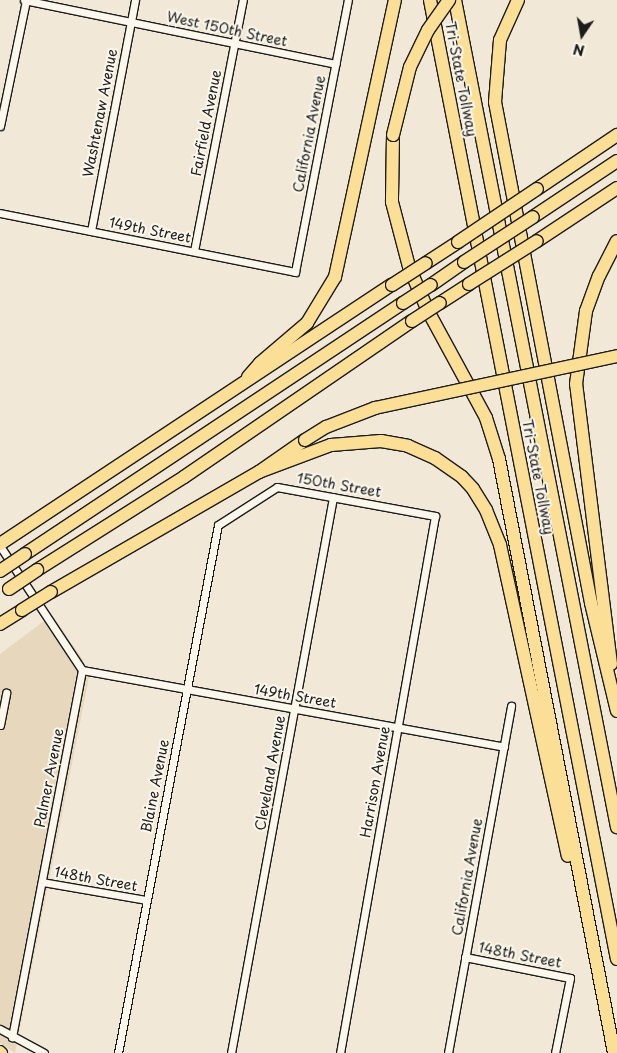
<!DOCTYPE html>
<style>
body{margin:0}
#map{position:relative;width:617px;height:1053px;overflow:hidden;background:#f2e8d7;font-family:"Playpen Sans",sans-serif}
div>[style]{position:absolute}
.built>*{inset:0;background:#e7d7bd}
.roads{filter:drop-shadow(1px 0 #1c1c1c) drop-shadow(-1px 0 #1c1c1c) drop-shadow(0 1px #1c1c1c) drop-shadow(0 -1px #1c1c1c)}
.street>*{height:7px;margin:-3.5px;padding:0 3.5px;transform-origin:3.5px;border-radius:3.5px;background:#fbf7ec}
.primary>*{height:10px;margin:-5px;padding:0 5px;transform-origin:5px;border-radius:5px;background:#fbdf96}
.highway>*{height:12px;margin:-6px;padding:0 6px;transform-origin:6px;border-radius:6px;background:#fbdf96}
.bridges{filter:drop-shadow(1px 0 #1c1c1c) drop-shadow(-1px 0 #1c1c1c) drop-shadow(0 1px #1c1c1c) drop-shadow(0 -1px #1c1c1c)}
.highway-bridge>*{height:12px;margin:-6px;padding:0 6px;transform-origin:6px;border-radius:6px;background:#fbdf96}
span{translate:-50% -50%;white-space:nowrap;text-align:center;line-height:1.15;-webkit-text-stroke:4px #fbf7ec;paint-order:stroke}
.street-label{font-size:14px;color:#1c1c1c}
.north{position:absolute;left:557px;top:10px;width:50px;height:50px;-webkit-text-stroke:4px #fbf7ec;paint-order:stroke;rotate:192deg;font-size:14px;font-weight:700;line-height:20px;text-align:center;color:#1c1c1c}
.north::after{content:'';display:block;margin:auto;width:18px;height:22px;background:#1c1c1c;clip-path:polygon(50% 0,100% 100%,50% 72%,0 100%)}
</style>
<div id="map">
<div class="built">
<i style="clip-path:polygon(52px 615px,83px 660px,89px 677px,15px 1053px,0 1043px,0 654px)"></i>
</div>
<div class="roads">
<div class="street">
<i style="left:24px;top:0;width:318px;rotate:11.6deg"></i>
<i style="left:0;top:126px;width:129px;rotate:-78.3deg"></i>
<i style="left:0;top:213px;width:301px;rotate:11.3deg"></i>
<i style="left:295px;top:272px;width:277px;rotate:-79deg"></i>
<i style="left:91px;top:231px;width:235px;rotate:-79.2deg"></i>
<i style="left:194px;top:251px;width:256px;rotate:-79deg"></i>
<i style="left:0;top:546px;width:149px;rotate:56.5deg"></i>
<i style="left:82px;top:670px;width:374px;rotate:100.8deg"></i>
<i style="left:82px;top:670px;width:429px;rotate:10.3deg"></i>
<i style="left:0;top:725px;width:33px;rotate:-79deg"></i>
<i style="left:42px;top:882px;width:106px;rotate:9.8deg"></i>
<i style="left:465px;top:957px;width:107px;rotate:11.3deg"></i>
<i style="left:570px;top:978px;width:76px;rotate:101.3deg"></i>
<i style="left:0;top:1029px;width:50px;rotate:28.6deg"></i>
<i style="left:118px;top:1053px;width:537px;rotate:-79.28deg"></i>
<i style="left:218px;top:525px;width:70px;rotate:-32.8deg"></i>
<i style="left:277px;top:487px;width:161px;rotate:10.4deg"></i>
<i style="left:435px;top:516px;width:545px;rotate:100.03deg"></i>
<i style="left:231px;top:1053px;width:565px;rotate:-79.6deg"></i>
<i style="left:448px;top:1053px;width:353px;rotate:-79.7deg"></i>
</div>
<div class="primary">
<i style="left:0;top:1051px;width:3px;rotate:45deg"></i>
</div>
<div class="highway">
<i style="left:430px;top:0;width:977px;rotate:78.97deg"></i>
<i style="left:455px;top:0;width:843px;rotate:78.92deg"></i>
<i style="left:518px;top:0;width:44px;rotate:114.2deg"></i>
<i style="left:500px;top:40px;width:62px;rotate:94.6deg"></i>
<i style="left:495px;top:102px;width:510px;rotate:79.15deg"></i>
<i style="left:591px;top:603px;width:111px;rotate:76.5deg"></i>
<i style="left:393px;top:135px;width:67px;rotate:90.9deg"></i>
<i style="left:392px;top:202px;width:67px;rotate:75.3deg"></i>
<i style="left:409px;top:267px;width:48px;rotate:66.6deg"></i>
<i style="left:428px;top:311px;width:122px;rotate:61.5deg"></i>
<i style="left:486px;top:418px;width:43px;rotate:72.4deg"></i>
<i style="left:499px;top:459px;width:605px;rotate:79.04deg"></i>
<i style="left:537px;top:189px;width:97px;rotate:-34deg"></i>
<i style="left:533px;top:217px;width:101px;rotate:-33.7deg"></i>
<i style="left:537px;top:241px;width:96px;rotate:-33.5deg"></i>
<i style="left:426px;top:263px;width:38px;rotate:-33deg"></i>
<i style="left:431px;top:285px;width:40px;rotate:-34.9deg"></i>
<i style="left:440px;top:303px;width:35px;rotate:-33deg"></i>
<i style="left:248px;top:377px;width:18px;rotate:-49deg"></i>
<i style="left:260px;top:363px;width:62px;rotate:-40.4deg"></i>
<i style="left:307px;top:323px;width:54px;rotate:-58.7deg"></i>
<i style="left:335px;top:277px;width:283px;rotate:-77.8deg"></i>
<i style="left:259px;top:472px;width:77px;rotate:-20.6deg"></i>
<i style="left:331px;top:445px;width:50px;rotate:-4.6deg"></i>
<i style="left:381px;top:441px;width:27px;rotate:10deg"></i>
<i style="left:408px;top:446px;width:30px;rotate:24deg"></i>
<i style="left:435px;top:458px;width:33px;rotate:35deg"></i>
<i style="left:462px;top:477px;width:16px;rotate:47deg"></i>
<i style="left:473px;top:489px;width:25px;rotate:58deg"></i>
<i style="left:486px;top:510px;width:38px;rotate:68deg"></i>
<i style="left:500px;top:545px;width:318px;rotate:77.7deg"></i>
<i style="left:0;top:544px;width:470px;rotate:-33.5deg"></i>
<i style="left:25px;top:554px;width:454px;rotate:-33.6deg"></i>
<i style="left:37px;top:570px;width:174px;rotate:-32.3deg"></i>
<i style="left:184px;top:477px;width:276px;rotate:-34.4deg"></i>
<i style="left:51px;top:592px;width:240px;rotate:-30deg"></i>
<i style="left:259px;top:472px;width:56px;rotate:-34.8deg"></i>
<i style="left:0;top:624px;width:26px;rotate:-32deg"></i>
<i style="left:611px;top:664px;width:282px;rotate:-97.1deg"></i>
<i style="left:576px;top:384px;width:74px;rotate:-82.2deg"></i>
<i style="left:586px;top:311px;width:37px;rotate:-70deg"></i>
<i style="left:599px;top:276px;width:39px;rotate:-63deg"></i>
</div>
</div>
<div class="bridges">
<div class="highway-bridge">
<i style="left:393px;top:135px;width:70px;rotate:-76deg"></i>
<i style="left:410px;top:67px;width:41px;rotate:-64.1deg"></i>
<i style="left:428px;top:30px;width:37px;rotate:-55deg"></i>
<i style="left:458px;top:242px;width:95px;rotate:-33.9deg"></i>
<i style="left:464px;top:262px;width:82px;rotate:-33.1deg"></i>
<i style="left:469px;top:284px;width:80px;rotate:-32.3deg"></i>
<i style="left:392px;top:285px;width:40px;rotate:-32.9deg"></i>
<i style="left:403px;top:303px;width:33px;rotate:-33deg"></i>
<i style="left:412px;top:321px;width:33px;rotate:-33deg"></i>
<i style="left:305px;top:440px;width:25px;rotate:-32deg"></i>
<i style="left:326px;top:427px;width:53px;rotate:-21.2deg"></i>
<i style="left:375px;top:408px;width:248px;rotate:-12.1deg"></i>
<i style="left:0;top:571px;width:30px;rotate:-34deg"></i>
<i style="left:9px;top:589px;width:34px;rotate:-34deg"></i>
<i style="left:22px;top:610px;width:34px;rotate:-32deg"></i>
</div>
</div>
<div class="street-label">
<span style="left:227px;top:29px;rotate:12deg">West 150th Street</span>
<span style="left:461px;top:79px;rotate:79deg">Tri-State Tollway</span>
<span style="left:100px;top:113px;rotate:-79deg">Washtenaw Avenue</span>
<span style="left:206px;top:123px;rotate:-79deg">Fairfield Avenue</span>
<span style="left:309px;top:134px;rotate:-79deg">California Avenue</span>
<span style="left:150px;top:230px;rotate:11deg">149th Street</span>
<span style="left:538px;top:477px;rotate:79deg">Tri-State Tollway</span>
<span style="left:339px;top:485px;rotate:10deg">150th Street</span>
<span style="left:295px;top:696px;rotate:10deg">149th Street</span>
<span style="left:270px;top:773px;rotate:-80deg">Cleveland Avenue</span>
<span style="left:49px;top:778px;rotate:-79deg">Palmer Avenue</span>
<span style="left:375px;top:782px;rotate:-80deg">Harrison Avenue</span>
<span style="left:155px;top:786px;rotate:-79deg">Blaine Avenue</span>
<span style="left:467px;top:877px;rotate:-80deg">California Avenue</span>
<span style="left:96px;top:879px;rotate:10deg">148th Street</span>
<span style="left:520px;top:955px;rotate:11deg">148th Street</span>
</div>
<div class="north">N</div>
</div>
